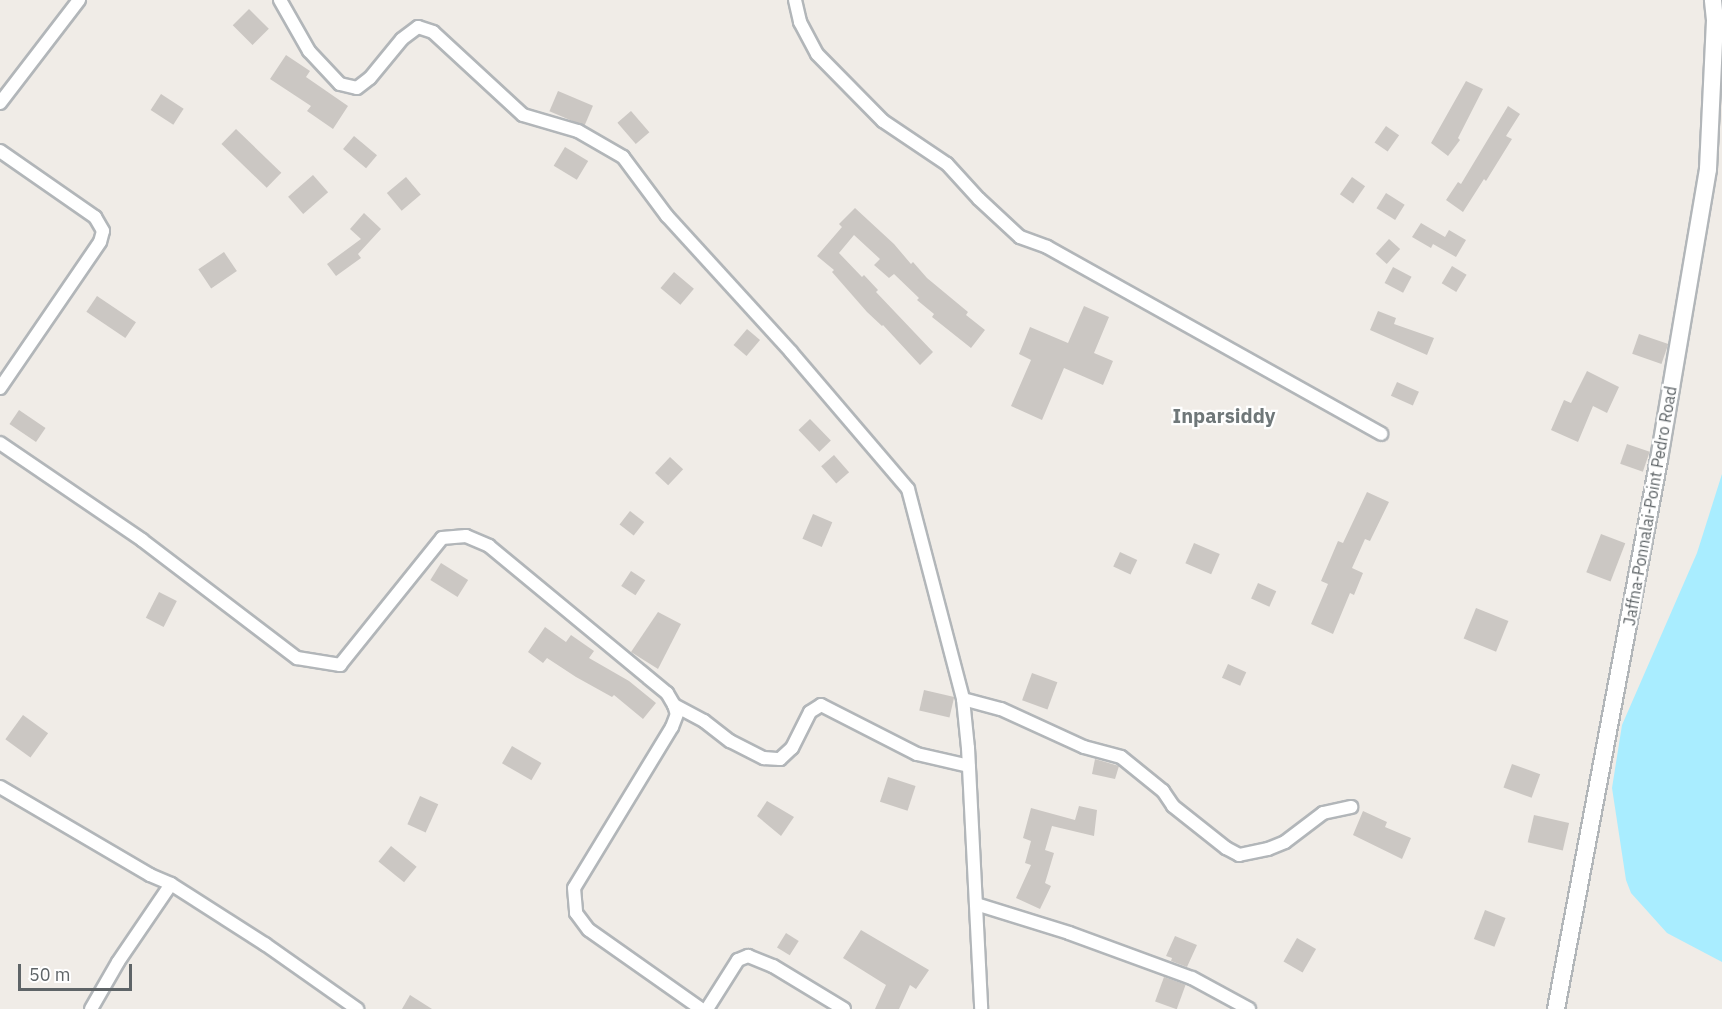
<!DOCTYPE html>
<style>
body{margin:0}
#map{position:relative;width:1722px;height:1009px;overflow:hidden;background:#f0ece7;font-family:"IBM Plex Sans",sans-serif}
div>[style]{position:absolute}
.water>*{inset:0;background:#a9edff}
.building>*{inset:0;background:#cbc7c3;transform-origin:0 0}
.roads{filter:drop-shadow(2px 0 #b2b6b9) drop-shadow(-2px 0 #b2b6b9) drop-shadow(0 2px #b2b6b9) drop-shadow(0 -2px #b2b6b9)}
.street>*{height:12px;margin:-6px;padding:0 6px;transform-origin:6px;border-radius:6px;background:#fff}
.secondary>*{height:16px;margin:-8px;padding:0 8px;transform-origin:8px;border-radius:8px;background:#fff}
span{translate:-50% -50%;white-space:nowrap;text-align:center;line-height:1.15;-webkit-text-stroke:4.5px #fff;paint-order:stroke}
.street-label{font-size:16px;color:#5e6467}
.quarter-label{font-size:20px;color:#6f7779;font-weight:700}
.scale{position:absolute;left:18px;top:964px;width:114px;height:27px;box-sizing:border-box;border:3px solid #5e6467;border-top:0;padding-left:8px;font-size:18px;line-height:21px;white-space:nowrap;color:#5e6467;-webkit-text-stroke:4px #fff;paint-order:stroke}
</style>
<div id="map">
<div class="water">
<i style="clip-path:polygon(1722px 474px,1722px 962px,1667px 933px,1631px 893px,1626px 880px,1612px 788px,1622px 725px,1697px 553px)"></i>
</div>
<div class="building">
<i style="left:249px;top:9px;width:28px;height:23px;rotate:45deg"></i>
<i style="clip-path:polygon(286px 55px,310px 71px,306px 77px,348px 106px,333px 129px,307px 111px,311px 106px,270px 79px)"></i>
<i style="clip-path:polygon(1466px 81px,1483px 89px,1458px 138px,1460px 140px,1448px 156px,1431px 143px)"></i>
<i style="left:558px;top:91px;width:38px;height:22px;rotate:23deg"></i>
<i style="left:161px;top:94px;width:27px;height:19px;rotate:33deg"></i>
<i style="clip-path:polygon(1508px 106px,1520px 114px,1506px 136px,1512px 139px,1486px 181px,1484px 179px,1463px 212px,1446px 200px,1458px 182px,1461px 184px)"></i>
<i style="left:631px;top:111px;width:28px;height:18px;rotate:49deg"></i>
<i style="left:1386px;top:126px;width:16px;height:20px;rotate:35deg"></i>
<i style="left:236px;top:129px;width:63px;height:21px;rotate:44deg"></i>
<i style="left:354px;top:136px;width:30px;height:17px;rotate:40deg"></i>
<i style="left:565px;top:147px;width:27px;height:22px;rotate:31deg"></i>
<i style="left:313px;top:175px;width:23px;height:33px;rotate:49deg"></i>
<i style="left:406px;top:177px;width:23px;height:25px;rotate:50deg"></i>
<i style="left:1352px;top:177px;width:16px;height:21px;rotate:35deg"></i>
<i style="left:1386px;top:193px;width:22px;height:18px;rotate:32deg"></i>
<i style="clip-path:polygon(855px 208px,894px 244px,911px 264px,913px 262px,927px 278px,968px 312px,966px 315px,985px 330px,971px 348px,932px 317px,934px 314px,917px 300px,919px 298px,894px 274px,889px 278px,874px 265px,880px 259px,854px 235px,839px 253px,862px 277px,864px 275px,878px 290px,876px 292px,933px 352px,920px 365px,883px 325px,882px 326px,867px 312px,832px 272px,834px 270px,817px 256px,842px 227px,839px 224px)"></i>
<i style="clip-path:polygon(364px 213px,381px 229px,358px 254px,361px 258px,336px 276px,327px 264px,361px 239px,350px 229px)"></i>
<i style="clip-path:polygon(1421px 223px,1445px 237px,1449px 230px,1466px 240px,1456px 257px,1433px 244px,1431px 248px,1412px 237px)"></i>
<i style="left:1389px;top:239px;width:15px;height:20px;rotate:42deg"></i>
<i style="left:224px;top:252px;width:23px;height:31px;rotate:56deg"></i>
<i style="left:1452px;top:266px;width:17px;height:20px;rotate:31deg"></i>
<i style="left:1393px;top:267px;width:21px;height:18px;rotate:28deg"></i>
<i style="left:674px;top:272px;width:26px;height:21px;rotate:40deg"></i>
<i style="left:97px;top:296px;width:47px;height:19px;rotate:34deg"></i>
<i style="clip-path:polygon(1084px 306px,1109px 317px,1094px 353px,1113px 361px,1103px 385px,1064px 368px,1042px 420px,1011px 406px,1031px 360px,1019px 354px,1030px 327px,1068px 343px)"></i>
<i style="clip-path:polygon(1378px 311px,1396px 318px,1394px 324px,1434px 338px,1427px 355px,1370px 330px)"></i>
<i style="left:747px;top:329px;width:17px;height:21px;rotate:40deg"></i>
<i style="left:1639px;top:334px;width:31px;height:21px;rotate:19deg"></i>
<i style="clip-path:polygon(1587px 371px,1619px 387px,1607px 413px,1593px 406px,1578px 442px,1551px 430px,1564px 400px,1571px 403px)"></i>
<i style="left:1397px;top:382px;width:24px;height:15px;rotate:24deg"></i>
<i style="left:19px;top:410px;width:32px;height:17px;rotate:34deg"></i>
<i style="left:810px;top:419px;width:30px;height:16px;rotate:46deg"></i>
<i style="left:1627px;top:444px;width:24px;height:21px;rotate:19deg"></i>
<i style="left:834px;top:455px;width:23px;height:17px;rotate:49deg"></i>
<i style="left:670px;top:457px;width:18px;height:22px;rotate:43deg"></i>
<i style="clip-path:polygon(1367px 492px,1389px 502px,1370px 541px,1365px 539px,1352px 568px,1363px 573px,1354px 595px,1350px 593px,1333px 634px,1311px 624px,1328px 584px,1321px 581px,1338px 541px,1343px 543px)"></i>
<i style="left:630px;top:511px;width:18px;height:17px;rotate:38deg"></i>
<i style="left:813px;top:514px;width:21px;height:27px;rotate:23deg"></i>
<i style="left:1601px;top:534px;width:26px;height:41px;rotate:21deg"></i>
<i style="left:1194px;top:543px;width:28px;height:22px;rotate:23deg"></i>
<i style="left:1120px;top:552px;width:19px;height:16px;rotate:25deg"></i>
<i style="left:441px;top:563px;width:32px;height:20px;rotate:32deg"></i>
<i style="left:631px;top:571px;width:17px;height:18px;rotate:33deg"></i>
<i style="left:1258px;top:583px;width:20px;height:17px;rotate:24deg"></i>
<i style="left:159px;top:592px;width:20px;height:29px;rotate:27deg"></i>
<i style="left:1476px;top:608px;width:35px;height:33px;rotate:22deg"></i>
<i style="clip-path:polygon(658px 612px,681px 624px,658px 669px,631px 652px)"></i>
<i style="clip-path:polygon(545px 627px,566px 642px,571px 635px,594px 651px,589px 658px,629px 681px,656px 703px,643px 719px,614px 695px,612px 697px,576px 677px,547px 658px,543px 663px,528px 652px)"></i>
<i style="left:1228px;top:664px;width:20px;height:15px;rotate:24deg"></i>
<i style="left:1032px;top:673px;width:27px;height:29px;rotate:20deg"></i>
<i style="left:924px;top:690px;width:31px;height:21px;rotate:13deg"></i>
<i style="left:23px;top:715px;width:31px;height:30px;rotate:36deg"></i>
<i style="left:512px;top:746px;width:34px;height:20px;rotate:30deg"></i>
<i style="clip-path:polygon(1095px 759px,1119px 766px,1115px 779px,1092px 774px)"></i>
<i style="left:1512px;top:764px;width:30px;height:25px;rotate:20deg"></i>
<i style="left:888px;top:777px;width:29px;height:26px;rotate:18deg"></i>
<i style="left:420px;top:796px;width:20px;height:31px;rotate:24deg"></i>
<i style="clip-path:polygon(767px 801px,794px 817px,781px 836px,757px 816px)"></i>
<i style="clip-path:polygon(1079px 806px,1097px 810px,1094px 836px,1052px 826px,1045px 850px,1054px 853px,1045px 883px,1051px 886px,1040px 909px,1016px 898px,1031px 865px,1025px 863px,1031px 841px,1023px 838px,1031px 808px,1075px 820px)"></i>
<i style="clip-path:polygon(1363px 811px,1387px 822px,1385px 827px,1411px 838px,1402px 859px,1353px 835px)"></i>
<i style="left:1534px;top:815px;width:36px;height:28px;rotate:13deg"></i>
<i style="left:391px;top:846px;width:33px;height:20px;rotate:39deg"></i>
<i style="left:1485px;top:910px;width:22px;height:31px;rotate:21deg"></i>
<i style="clip-path:polygon(861px 930px,929px 970px,916px 989px,910px 985px,899px 1009px,875px 1009px,886px 985px,843px 958px)"></i>
<i style="left:786px;top:933px;width:15px;height:17px;rotate:32deg"></i>
<i style="clip-path:polygon(1175px 936px,1197px 945px,1187px 967px,1171px 961px,1172px 958px,1166px 956px)"></i>
<i style="left:1297px;top:938px;width:22px;height:27px;rotate:30deg"></i>
<i style="left:1164px;top:977px;width:23px;height:26px;rotate:20deg"></i>
<i style="clip-path:polygon(410px 995px,432px 1009px,402px 1009px)"></i>
</div>
<div class="roads">
<div class="street">
<i style="left:280px;top:0;width:59px;rotate:60.4deg"></i>
<i style="left:309px;top:51px;width:45px;rotate:46.8deg"></i>
<i style="left:340px;top:84px;width:17px;rotate:13deg"></i>
<i style="left:357px;top:88px;width:16px;rotate:-38deg"></i>
<i style="left:370px;top:78px;width:50px;rotate:-50.6deg"></i>
<i style="left:402px;top:39px;width:20px;rotate:-37deg"></i>
<i style="left:418px;top:27px;width:16px;rotate:18deg"></i>
<i style="left:433px;top:32px;width:122px;rotate:42.7deg"></i>
<i style="left:523px;top:115px;width:57px;rotate:16.2deg"></i>
<i style="left:578px;top:131px;width:52px;rotate:30deg"></i>
<i style="left:623px;top:157px;width:74px;rotate:53.3deg"></i>
<i style="left:667px;top:216px;width:184px;rotate:47.6deg"></i>
<i style="left:791px;top:352px;width:180px;rotate:49.5deg"></i>
<i style="left:908px;top:489px;width:217px;rotate:75.3deg"></i>
<i style="left:963px;top:699px;width:49px;rotate:84.2deg"></i>
<i style="left:968px;top:748px;width:261px;rotate:87.1deg"></i>
<i style="left:795px;top:0;width:23px;rotate:77deg"></i>
<i style="left:800px;top:22px;width:36px;rotate:62deg"></i>
<i style="left:817px;top:54px;width:94px;rotate:45.4deg"></i>
<i style="left:883px;top:121px;width:77px;rotate:33.9deg"></i>
<i style="left:947px;top:164px;width:47px;rotate:47.6deg"></i>
<i style="left:979px;top:199px;width:56px;rotate:42.8deg"></i>
<i style="left:1020px;top:237px;width:29px;rotate:20deg"></i>
<i style="left:1047px;top:247px;width:383px;rotate:29.2deg"></i>
<i style="left:0;top:103px;width:130px;rotate:-52.5deg"></i>
<i style="left:0;top:151px;width:116px;rotate:34.8deg"></i>
<i style="left:95px;top:217px;width:16px;rotate:60deg"></i>
<i style="left:103px;top:231px;width:11px;rotate:105deg"></i>
<i style="left:100px;top:242px;width:177px;rotate:124.4deg"></i>
<i style="left:0;top:443px;width:172px;rotate:34.3deg"></i>
<i style="left:142px;top:540px;width:195px;rotate:37.3deg"></i>
<i style="left:297px;top:658px;width:44px;rotate:9.2deg"></i>
<i style="left:340px;top:665px;width:163px;rotate:-51.2deg"></i>
<i style="left:442px;top:538px;width:24px;rotate:-5deg"></i>
<i style="left:466px;top:536px;width:25px;rotate:23deg"></i>
<i style="left:489px;top:546px;width:231px;rotate:39.6deg"></i>
<i style="left:667px;top:693px;width:14px;rotate:60deg"></i>
<i style="left:674px;top:705px;width:9px;rotate:72deg"></i>
<i style="left:677px;top:714px;width:14px;rotate:111deg"></i>
<i style="left:672px;top:727px;width:188px;rotate:121.3deg"></i>
<i style="left:574px;top:888px;width:25px;rotate:85deg"></i>
<i style="left:576px;top:913px;width:21px;rotate:53deg"></i>
<i style="left:589px;top:930px;width:137px;rotate:35.2deg"></i>
<i style="left:963px;top:699px;width:39px;rotate:15deg"></i>
<i style="left:1001px;top:709px;width:91px;rotate:24.6deg"></i>
<i style="left:1084px;top:747px;width:38px;rotate:15deg"></i>
<i style="left:1121px;top:757px;width:54px;rotate:39deg"></i>
<i style="left:1163px;top:791px;width:18px;rotate:56deg"></i>
<i style="left:1173px;top:806px;width:68px;rotate:38.4deg"></i>
<i style="left:1226px;top:848px;width:15px;rotate:28deg"></i>
<i style="left:1239px;top:855px;width:30px;rotate:-12deg"></i>
<i style="left:1268px;top:849px;width:18px;rotate:-22deg"></i>
<i style="left:1285px;top:842px;width:48px;rotate:-37.3deg"></i>
<i style="left:1323px;top:813px;width:29px;rotate:-12deg"></i>
<i style="left:674px;top:705px;width:34px;rotate:28deg"></i>
<i style="left:704px;top:721px;width:33px;rotate:38deg"></i>
<i style="left:730px;top:741px;width:38px;rotate:27deg"></i>
<i style="left:764px;top:758px;width:16px;rotate:4deg"></i>
<i style="left:780px;top:759px;width:16px;rotate:-43deg"></i>
<i style="left:792px;top:748px;width:40px;rotate:-63.4deg"></i>
<i style="left:810px;top:712px;width:13px;rotate:-32deg"></i>
<i style="left:821px;top:705px;width:108px;rotate:27deg"></i>
<i style="left:917px;top:754px;width:53px;rotate:13deg"></i>
<i style="left:0;top:787px;width:174px;rotate:30.4deg"></i>
<i style="left:150px;top:875px;width:23px;rotate:23deg"></i>
<i style="left:171px;top:884px;width:112px;rotate:32.6deg"></i>
<i style="left:265px;top:944px;width:113px;rotate:35.2deg"></i>
<i style="left:976px;top:904px;width:97px;rotate:17.3deg"></i>
<i style="left:1069px;top:933px;width:131px;rotate:20.1deg"></i>
<i style="left:1192px;top:978px;width:65px;rotate:28.5deg"></i>
<i style="left:91px;top:1009px;width:54px;rotate:-60.1deg"></i>
<i style="left:118px;top:962px;width:94px;rotate:-55.8deg"></i>
<i style="left:707px;top:1009px;width:58px;rotate:-57.7deg"></i>
<i style="left:738px;top:960px;width:11px;rotate:-22deg"></i>
<i style="left:748px;top:956px;width:27px;rotate:22deg"></i>
<i style="left:773px;top:966px;width:83px;rotate:31.2deg"></i>
</div>
<div class="secondary">
<i style="left:1556px;top:1009px;width:560px;rotate:-79.39deg"></i>
<i style="left:1659px;top:459px;width:294px;rotate:-80.4deg"></i>
<i style="left:1708px;top:169px;width:149px;rotate:-87.3deg"></i>
<i style="left:1715px;top:20px;width:20px;rotate:-96deg"></i>
</div>
</div>
<div class="street-label">
<span style="left:1650px;top:506px;rotate:-80deg">Jaffna-Ponnalai-Point Pedro Road</span>
</div>
<div class="quarter-label">
<span style="left:1224px;top:415px">Inparsiddy</span>
</div>
<div class="scale">50 m</div>
</div>
